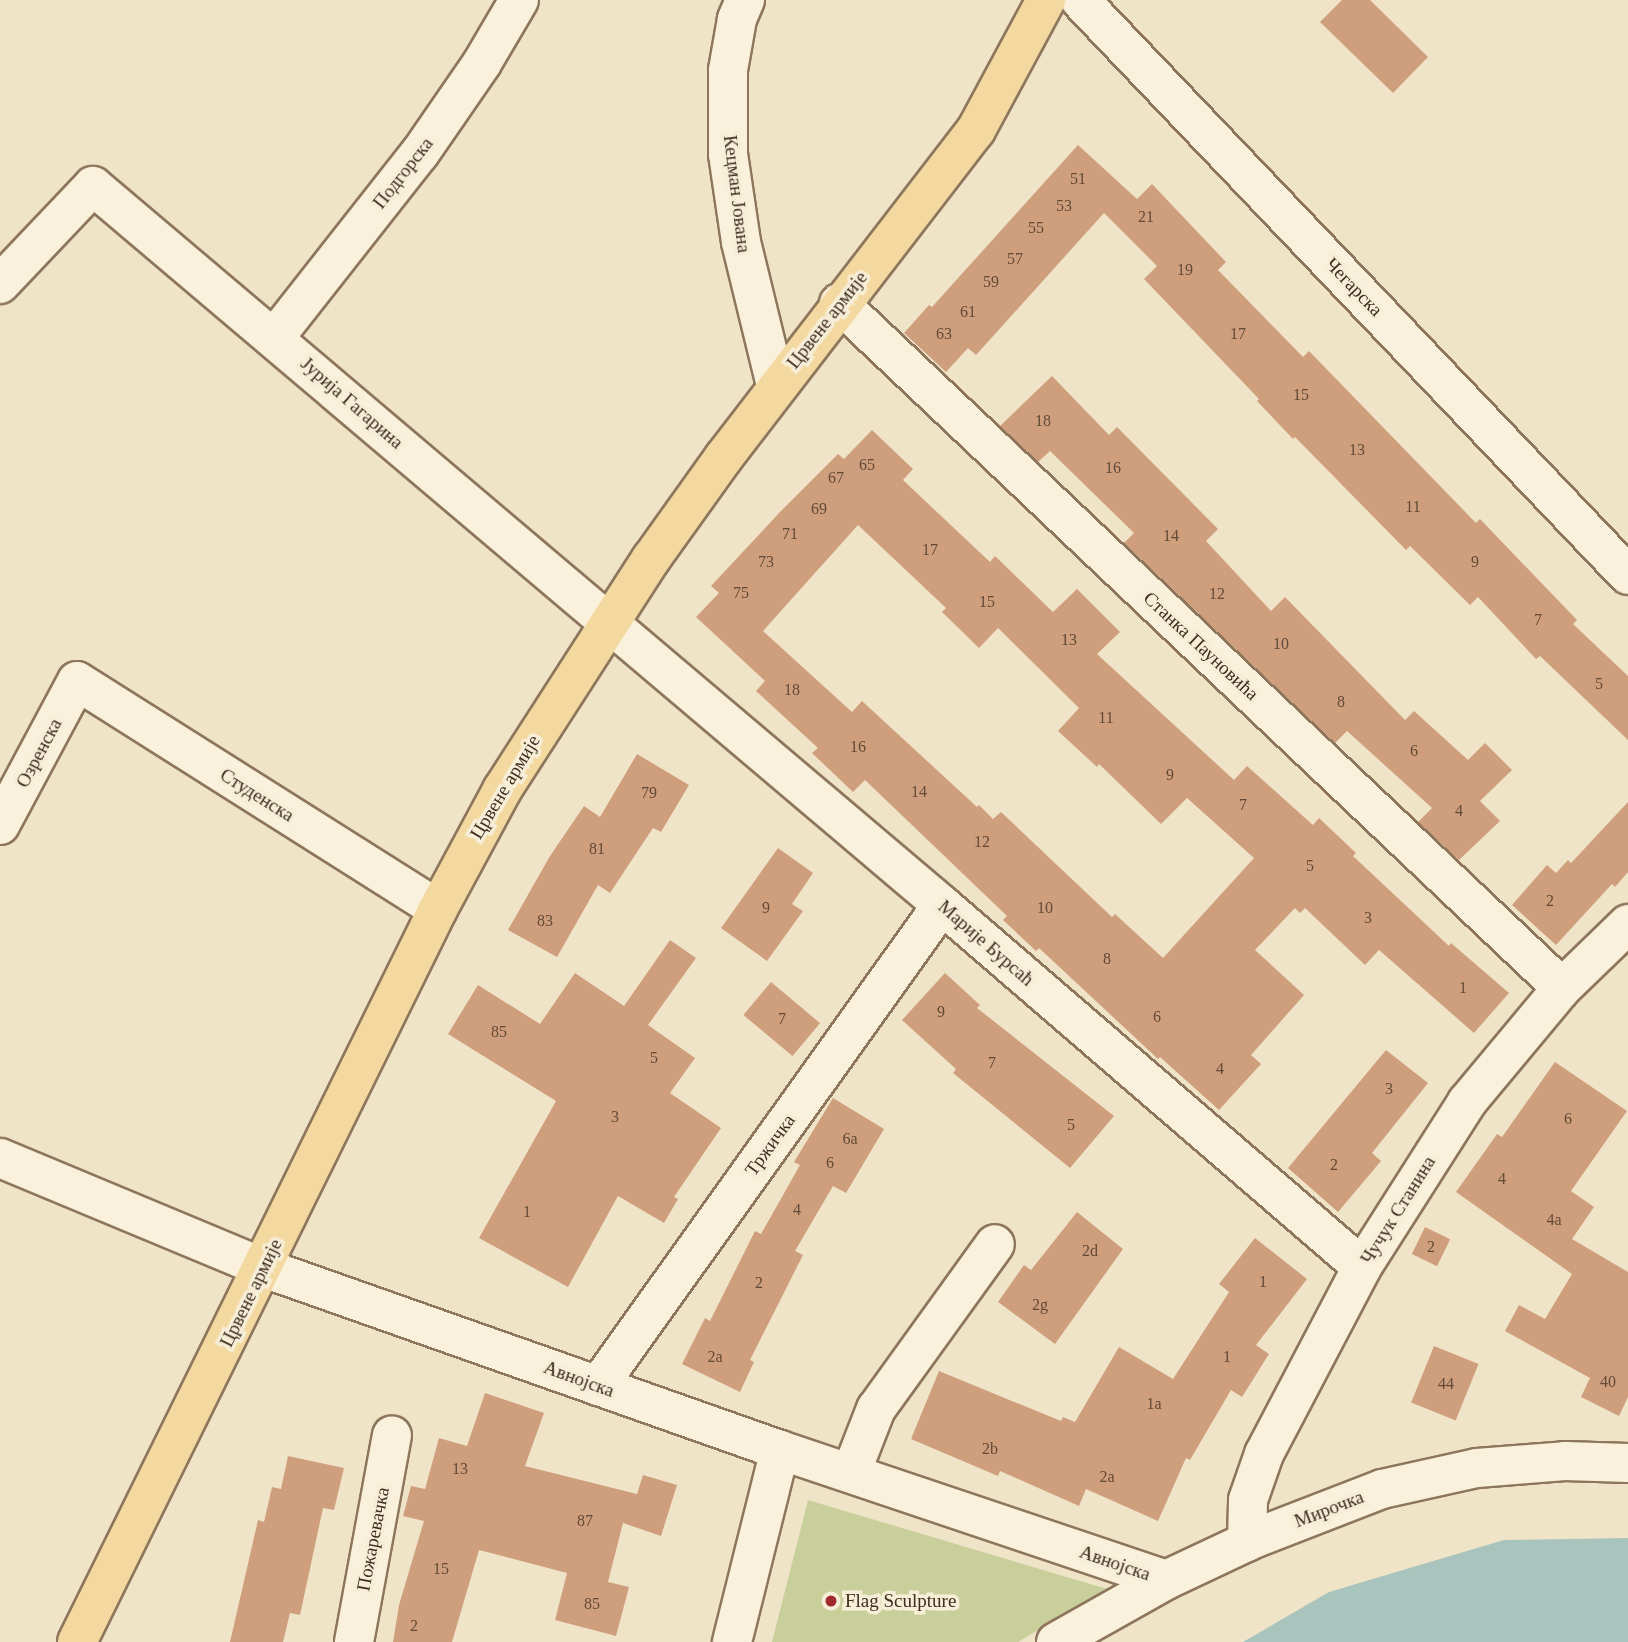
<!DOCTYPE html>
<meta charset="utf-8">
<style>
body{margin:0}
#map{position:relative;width:1628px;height:1642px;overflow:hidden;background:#f0e4c8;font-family:Georgia,serif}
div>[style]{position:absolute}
.green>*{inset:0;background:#c9cf9b}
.water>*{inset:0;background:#a9c4bc}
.building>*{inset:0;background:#cf9f7d;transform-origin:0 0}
.roads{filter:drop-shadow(2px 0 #8d765c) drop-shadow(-2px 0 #8d765c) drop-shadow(0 2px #8d765c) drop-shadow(0 -2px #8d765c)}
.minor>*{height:38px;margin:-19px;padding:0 19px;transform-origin:19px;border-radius:19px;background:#faf1dc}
.major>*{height:38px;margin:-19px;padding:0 19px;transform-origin:19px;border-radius:19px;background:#f3d9a0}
.dots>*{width:19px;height:19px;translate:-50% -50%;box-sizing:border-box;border:4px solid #f7eed8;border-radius:50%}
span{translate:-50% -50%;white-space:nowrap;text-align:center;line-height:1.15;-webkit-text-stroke:7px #f7eed8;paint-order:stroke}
.number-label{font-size:16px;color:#624a37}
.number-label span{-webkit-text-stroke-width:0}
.street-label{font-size:19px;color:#3d2e20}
.poi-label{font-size:19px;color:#3d2e20}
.left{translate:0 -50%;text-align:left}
</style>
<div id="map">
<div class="green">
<i style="clip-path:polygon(808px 1500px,1107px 1589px,1018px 1642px,772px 1642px)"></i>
</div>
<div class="water">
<i style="clip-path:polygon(1628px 1538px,1628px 1642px,1243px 1642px,1329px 1592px,1504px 1540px)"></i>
</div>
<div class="building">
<i style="clip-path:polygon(1342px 0,1370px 0,1428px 57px,1393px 93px,1320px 22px)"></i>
<i style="clip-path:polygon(1078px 145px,1137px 199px,1152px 184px,1226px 262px,1218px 270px,1303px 357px,1309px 351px,1476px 523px,1480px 519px,1577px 620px,1573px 624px,1628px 676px,1628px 740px,1540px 656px,1536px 659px,1478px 597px,1470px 605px,1410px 546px,1406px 550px,1295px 437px,1293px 439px,1257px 401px,1259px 399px,1144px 279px,1157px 266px,1104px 213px,976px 355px,968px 348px,946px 372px,904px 333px,929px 305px,932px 307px)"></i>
<i style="clip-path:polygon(1052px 376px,1109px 435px,1117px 427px,1218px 529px,1206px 541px,1271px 611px,1285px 597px,1405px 720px,1414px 711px,1468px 760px,1485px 743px,1512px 770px,1480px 801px,1500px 821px,1459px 860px,1418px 822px,1432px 808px,1347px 731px,1335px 743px,1124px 543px,1134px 533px,1050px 451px,1038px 462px,1000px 426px)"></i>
<i style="clip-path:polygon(evenodd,872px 430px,913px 469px,903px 480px,990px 562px,995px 556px,1053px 612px,1077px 589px,1120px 632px,1097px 654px,1234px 780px,1247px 766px,1313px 825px,1319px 818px,1356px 853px,1353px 856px,1449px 946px,1451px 943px,1509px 993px,1474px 1033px,1379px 950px,1365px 965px,1305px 908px,1300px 913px,1295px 908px,1255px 950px,1304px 995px,1251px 1055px,1261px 1064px,1219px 1110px,1160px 1057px,1158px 1059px,1039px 948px,1036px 951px,1003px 920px,1007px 916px,865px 780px,853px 792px,812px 753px,818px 748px,756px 691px,765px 681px,696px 617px,719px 593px,711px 586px,781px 511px,838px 454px,844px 459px,872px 430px,858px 525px,946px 608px,942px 612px,979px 648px,998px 628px,1079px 708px,1058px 731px,1097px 767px,1099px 764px,1161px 824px,1187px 798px,1254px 858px,1163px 958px,1115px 914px,1112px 917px,1001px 812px,993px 819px,979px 805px,977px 807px,862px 701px,852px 712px,763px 631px,858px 525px)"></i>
<i style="clip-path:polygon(637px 754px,689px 785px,661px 832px,653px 828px,610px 893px,598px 885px,557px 957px,508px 930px,550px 856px,584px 806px,600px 817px)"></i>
<i style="clip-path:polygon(1628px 802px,1628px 872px,1615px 887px,1612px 884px,1556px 945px,1512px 905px,1547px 865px,1556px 873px,1568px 860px,1571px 863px)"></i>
<i style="clip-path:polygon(778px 848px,813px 873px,792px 904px,803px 911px,767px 961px,721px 928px)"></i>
<i style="clip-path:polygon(670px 940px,696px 958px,648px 1025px,695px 1058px,670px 1093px,721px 1128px,674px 1197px,678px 1199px,664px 1223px,618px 1196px,568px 1287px,479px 1238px,556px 1101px,448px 1034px,478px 985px,540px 1024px,575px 973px,624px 1006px)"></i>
<i style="clip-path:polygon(945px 973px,980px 1005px,977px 1008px,1114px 1116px,1070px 1168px,953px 1073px,956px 1069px,902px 1020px)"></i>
<i style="left:771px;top:982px;width:64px;height:43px;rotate:40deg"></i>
<i style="clip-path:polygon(1386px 1050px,1428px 1083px,1372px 1153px,1381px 1161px,1338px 1212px,1288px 1168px)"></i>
<i style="clip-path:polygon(1555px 1062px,1627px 1111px,1571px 1191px,1594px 1207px,1572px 1239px,1628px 1272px,1628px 1397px,1619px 1416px,1581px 1397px,1590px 1378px,1505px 1331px,1519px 1305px,1545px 1319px,1572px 1274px,1456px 1192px,1497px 1134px,1502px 1137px)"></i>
<i style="clip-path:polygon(833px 1098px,884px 1129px,846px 1193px,833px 1186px,795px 1251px,803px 1255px,750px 1360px,754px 1362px,740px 1392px,682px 1364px,705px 1318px,710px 1321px,755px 1231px,761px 1234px,800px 1165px,794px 1162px)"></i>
<i style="clip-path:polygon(1077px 1212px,1123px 1249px,1055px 1344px,998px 1302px,1024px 1265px,1031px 1270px)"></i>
<i style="left:1425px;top:1227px;width:28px;height:30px;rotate:26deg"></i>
<i style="clip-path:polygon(1255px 1238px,1307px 1279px,1256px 1345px,1269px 1354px,1242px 1397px,1231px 1390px,1190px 1460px,1186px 1458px,1158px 1521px,1086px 1489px,1079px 1506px,1000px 1471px,998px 1476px,911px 1439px,939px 1371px,1061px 1421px,1063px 1417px,1075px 1422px,1119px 1347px,1173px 1379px,1229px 1292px,1219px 1284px)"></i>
<i style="left:1434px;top:1346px;width:48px;height:61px;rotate:22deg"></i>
<i style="clip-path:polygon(485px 1393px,544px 1413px,525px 1466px,637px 1494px,643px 1475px,677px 1485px,661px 1536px,623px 1523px,608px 1582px,629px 1587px,616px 1636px,555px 1620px,567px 1573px,479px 1550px,452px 1642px,393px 1642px,399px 1605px,424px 1521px,403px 1516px,411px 1486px,425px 1489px,439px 1438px,467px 1446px)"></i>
<i style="clip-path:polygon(288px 1456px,344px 1468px,334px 1510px,323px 1508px,300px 1615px,290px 1613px,283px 1642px,230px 1642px,258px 1520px,264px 1522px,272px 1487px,281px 1489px)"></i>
</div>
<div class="roads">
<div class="minor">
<i style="left:745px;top:0;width:21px;rotate:113deg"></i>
<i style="left:737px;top:19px;width:52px;rotate:100deg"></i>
<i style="left:728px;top:70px;width:84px;rotate:90deg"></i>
<i style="left:728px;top:154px;width:89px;rotate:81.6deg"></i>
<i style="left:741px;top:242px;width:148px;rotate:76.3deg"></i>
<i style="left:1080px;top:0;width:794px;rotate:46.38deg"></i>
<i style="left:0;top:284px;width:135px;rotate:-46.5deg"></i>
<i style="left:93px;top:186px;width:1113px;rotate:40.26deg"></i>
<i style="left:942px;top:905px;width:554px;rotate:40.76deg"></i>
<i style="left:839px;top:303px;width:996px;rotate:43.45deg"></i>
<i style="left:275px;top:337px;width:234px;rotate:-51.8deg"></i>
<i style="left:420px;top:153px;width:109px;rotate:-55.4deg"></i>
<i style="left:482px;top:63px;width:73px;rotate:-59.6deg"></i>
<i style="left:0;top:825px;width:163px;rotate:-61.9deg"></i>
<i style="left:77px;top:681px;width:427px;rotate:32.3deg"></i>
<i style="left:0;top:1158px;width:286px;rotate:22.6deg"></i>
<i style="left:264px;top:1268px;width:547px;rotate:19.43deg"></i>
<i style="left:780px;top:1450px;width:407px;rotate:18.6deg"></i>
<i style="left:598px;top:1386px;width:591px;rotate:-54.43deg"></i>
<i style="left:851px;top:1473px;width:69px;rotate:-68.7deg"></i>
<i style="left:876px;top:1409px;width:203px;rotate:-54.2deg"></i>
<i style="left:1247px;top:1542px;width:42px;rotate:-88.6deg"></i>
<i style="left:1248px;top:1500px;width:49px;rotate:-70.8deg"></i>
<i style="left:1264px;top:1454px;width:211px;rotate:-62.3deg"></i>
<i style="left:1362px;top:1267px;width:196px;rotate:-57.5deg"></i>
<i style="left:1467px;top:1102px;width:148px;rotate:-50.2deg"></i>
<i style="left:1562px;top:988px;width:92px;rotate:-44.1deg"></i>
<i style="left:354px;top:1642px;width:210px;rotate:-79.6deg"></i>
<i style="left:732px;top:1642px;width:198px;rotate:-76deg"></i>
<i style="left:1056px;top:1642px;width:126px;rotate:-29.4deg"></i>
<i style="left:1166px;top:1580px;width:96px;rotate:-25.2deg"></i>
<i style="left:1253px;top:1539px;width:138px;rotate:-21.2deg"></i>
<i style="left:1382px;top:1489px;width:97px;rotate:-12.5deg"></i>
<i style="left:1477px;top:1468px;width:88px;rotate:-4.5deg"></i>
<i style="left:1565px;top:1461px;width:63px;rotate:1.8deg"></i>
</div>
<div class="major">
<i style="left:77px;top:1642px;width:817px;rotate:-63.78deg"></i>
<i style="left:438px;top:909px;width:135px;rotate:-61.7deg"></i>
<i style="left:502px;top:790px;width:275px;rotate:-57.2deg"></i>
<i style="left:651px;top:559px;width:125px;rotate:-54.4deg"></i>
<i style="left:724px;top:457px;width:413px;rotate:-52.4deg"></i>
<i style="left:976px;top:130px;width:148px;rotate:-61.7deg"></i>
</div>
</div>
<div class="dots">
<i style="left:831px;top:1601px;background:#9e2a2b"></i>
</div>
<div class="number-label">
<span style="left:1078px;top:179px">51</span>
<span style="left:1064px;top:206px">53</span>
<span style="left:1146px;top:217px">21</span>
<span style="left:1036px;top:228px">55</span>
<span style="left:1015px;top:259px">57</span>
<span style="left:1185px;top:270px">19</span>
<span style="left:991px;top:282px">59</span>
<span style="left:968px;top:312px">61</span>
<span style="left:944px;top:334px">63</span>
<span style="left:1238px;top:334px">17</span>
<span style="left:1301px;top:395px">15</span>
<span style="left:1043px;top:421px">18</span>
<span style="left:1357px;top:450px">13</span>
<span style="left:867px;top:465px">65</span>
<span style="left:1113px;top:468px">16</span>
<span style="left:836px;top:478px">67</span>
<span style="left:1413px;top:507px">11</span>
<span style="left:819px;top:509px">69</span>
<span style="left:790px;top:534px">71</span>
<span style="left:1171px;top:536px">14</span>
<span style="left:930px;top:550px">17</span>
<span style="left:766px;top:562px">73</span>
<span style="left:1475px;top:562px">9</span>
<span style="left:741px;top:593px">75</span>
<span style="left:1217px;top:594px">12</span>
<span style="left:987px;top:602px">15</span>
<span style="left:1538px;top:620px">7</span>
<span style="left:1069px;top:640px">13</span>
<span style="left:1281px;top:644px">10</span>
<span style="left:1599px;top:684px">5</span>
<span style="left:792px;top:690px">18</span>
<span style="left:1341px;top:702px">8</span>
<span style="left:1106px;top:718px">11</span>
<span style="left:858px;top:747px">16</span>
<span style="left:1414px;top:751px">6</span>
<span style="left:1170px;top:775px">9</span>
<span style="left:919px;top:792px">14</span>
<span style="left:649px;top:793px">79</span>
<span style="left:1243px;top:805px">7</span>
<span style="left:1459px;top:811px">4</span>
<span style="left:982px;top:842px">12</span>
<span style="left:597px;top:849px">81</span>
<span style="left:1310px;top:866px">5</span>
<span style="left:1550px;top:901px">2</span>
<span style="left:766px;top:908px">9</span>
<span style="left:1045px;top:908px">10</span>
<span style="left:1368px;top:918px">3</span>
<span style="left:545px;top:921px">83</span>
<span style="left:1107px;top:959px">8</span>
<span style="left:1463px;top:988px">1</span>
<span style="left:941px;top:1012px">9</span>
<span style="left:1157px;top:1017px">6</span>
<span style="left:782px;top:1019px">7</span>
<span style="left:499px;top:1032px">85</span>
<span style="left:654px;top:1058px">5</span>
<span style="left:992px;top:1063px">7</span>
<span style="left:1220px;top:1069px">4</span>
<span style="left:1389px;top:1089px">3</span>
<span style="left:615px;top:1117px">3</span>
<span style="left:1568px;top:1119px">6</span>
<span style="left:1071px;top:1125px">5</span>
<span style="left:850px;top:1139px">6a</span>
<span style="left:830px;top:1163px">6</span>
<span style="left:1334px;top:1165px">2</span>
<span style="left:1502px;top:1179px">4</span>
<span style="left:797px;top:1210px">4</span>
<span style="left:527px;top:1212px">1</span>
<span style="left:1554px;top:1220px">4a</span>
<span style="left:1431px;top:1247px">2</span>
<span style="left:1090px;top:1251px">2d</span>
<span style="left:1263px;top:1282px">1</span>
<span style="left:759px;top:1283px">2</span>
<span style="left:1040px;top:1305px">2g</span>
<span style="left:715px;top:1357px">2a</span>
<span style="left:1227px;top:1357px">1</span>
<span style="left:1608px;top:1382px">40</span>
<span style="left:1446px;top:1384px">44</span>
<span style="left:1154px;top:1404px">1a</span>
<span style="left:990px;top:1449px">2b</span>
<span style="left:460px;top:1469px">13</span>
<span style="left:1107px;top:1477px">2a</span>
<span style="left:585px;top:1521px">87</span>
<span style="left:441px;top:1569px">15</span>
<span style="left:592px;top:1604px">85</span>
<span style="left:414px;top:1626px">2</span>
</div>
<div class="street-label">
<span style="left:403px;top:173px;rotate:-52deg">Подгорска</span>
<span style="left:737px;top:194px;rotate:83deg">Кецман Јована</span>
<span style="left:1354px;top:287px;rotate:46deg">Чегарска</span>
<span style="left:827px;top:320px;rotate:-52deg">Црвене армије</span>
<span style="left:352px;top:403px;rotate:41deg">Јурија Гагарина</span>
<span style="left:1201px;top:646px;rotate:43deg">Станка Пауновића</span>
<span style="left:39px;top:753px;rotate:-62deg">Озренска</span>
<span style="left:505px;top:787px;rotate:-59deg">Црвене армије</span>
<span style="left:257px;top:795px;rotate:32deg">Студенска</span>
<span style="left:986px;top:943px;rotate:41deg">Марије Бурсаћ</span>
<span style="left:770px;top:1145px;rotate:-54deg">Тржичка</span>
<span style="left:1398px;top:1210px;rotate:-58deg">Чучук Станина</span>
<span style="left:251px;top:1293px;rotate:-64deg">Црвене армије</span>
<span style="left:579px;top:1379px;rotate:20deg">Авнојска</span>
<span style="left:1329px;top:1509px;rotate:-21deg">Мирочка</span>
<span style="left:373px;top:1539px;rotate:-79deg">Пожаревачка</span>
<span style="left:1115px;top:1563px;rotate:19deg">Авнојска</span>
</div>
<div class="poi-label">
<span class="left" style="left:845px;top:1601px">Flag Sculpture</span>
</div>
</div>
